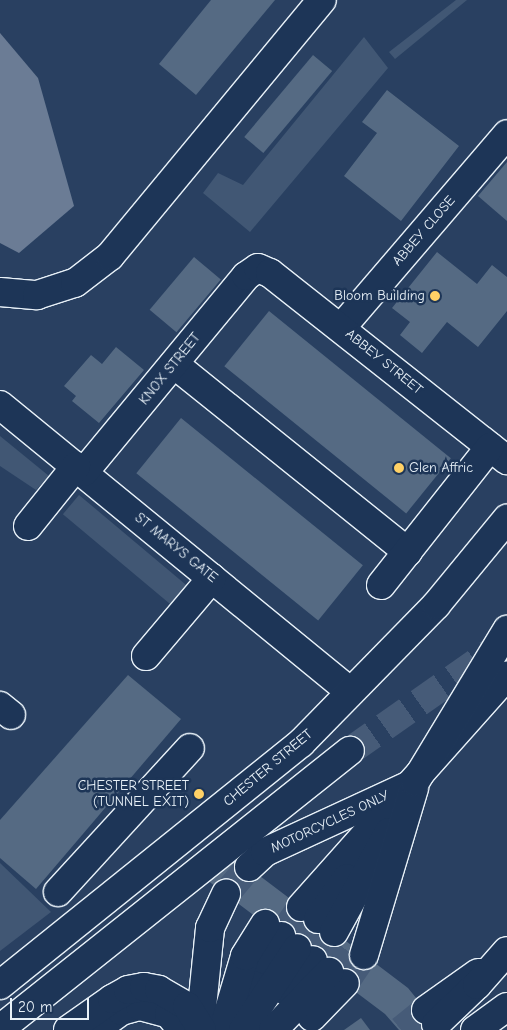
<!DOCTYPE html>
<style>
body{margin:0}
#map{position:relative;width:507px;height:1030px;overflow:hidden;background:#294061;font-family:"Comic Neue",sans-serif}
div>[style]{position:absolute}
.green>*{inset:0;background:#415774;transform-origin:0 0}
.water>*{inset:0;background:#6b7c95}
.building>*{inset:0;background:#556a83;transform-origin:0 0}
.minor-tunnel>*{height:28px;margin-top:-14px;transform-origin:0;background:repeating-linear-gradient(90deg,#465b78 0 28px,transparent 0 42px)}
.major-tunnel>*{height:28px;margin-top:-14px;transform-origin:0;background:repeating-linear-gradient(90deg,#465b78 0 28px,transparent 0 42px)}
.highway-tunnel>*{height:28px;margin-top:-14px;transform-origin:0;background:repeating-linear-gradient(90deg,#465b78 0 28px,transparent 0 42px)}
.roads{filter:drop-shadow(1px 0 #e8f1f8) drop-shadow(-1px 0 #e8f1f8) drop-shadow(0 1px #e8f1f8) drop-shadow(0 -1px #e8f1f8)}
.minor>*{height:28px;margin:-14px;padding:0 14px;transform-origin:14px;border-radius:14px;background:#1d3557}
.major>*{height:28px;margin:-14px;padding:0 14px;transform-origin:14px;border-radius:14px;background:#1d3557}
.highway>*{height:28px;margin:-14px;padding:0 14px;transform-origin:14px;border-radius:14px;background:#1d3557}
.dots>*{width:14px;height:14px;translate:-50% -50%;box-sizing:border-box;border:2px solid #1d3557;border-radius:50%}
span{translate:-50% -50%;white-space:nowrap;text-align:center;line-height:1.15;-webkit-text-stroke:5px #1d3557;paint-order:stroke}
.street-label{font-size:14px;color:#e8f1f8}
.poi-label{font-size:14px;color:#e8f1f8}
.right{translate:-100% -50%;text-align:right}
.left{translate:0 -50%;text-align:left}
.scale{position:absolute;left:10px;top:998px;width:79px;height:22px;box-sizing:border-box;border:2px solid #e8f1f8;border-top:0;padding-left:6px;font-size:15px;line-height:18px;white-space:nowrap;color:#e8f1f8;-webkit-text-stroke:4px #1d3557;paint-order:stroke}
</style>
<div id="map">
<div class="green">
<i style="clip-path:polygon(456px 0,467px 0,395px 59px,389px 52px)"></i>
<i style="clip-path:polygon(364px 37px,388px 68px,250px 232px,203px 193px,218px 173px,243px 185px)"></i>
<i style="clip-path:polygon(0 436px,49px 476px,36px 490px,0 466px)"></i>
<i style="left:79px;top:495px;width:143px;height:25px;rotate:40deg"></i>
<i style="clip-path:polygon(0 863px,51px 912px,0 951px)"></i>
</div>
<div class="water">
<i style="clip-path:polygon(0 33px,38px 78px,74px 206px,19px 253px,0 243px)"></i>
</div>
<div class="building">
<i style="clip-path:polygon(211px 0,275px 0,196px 95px,159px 64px)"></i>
<i style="left:313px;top:55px;width:25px;height:107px;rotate:40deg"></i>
<i style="clip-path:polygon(387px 90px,459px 146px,401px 221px,344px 176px,377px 133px,362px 122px)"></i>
<i style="clip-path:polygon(507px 162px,507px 221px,478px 196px)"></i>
<i style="clip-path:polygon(437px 252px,477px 284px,492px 265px,507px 277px,507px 311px,478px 347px,447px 322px,422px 353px,400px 335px,410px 322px,392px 308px)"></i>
<i style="left:194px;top:257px;width:35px;height:69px;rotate:40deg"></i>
<i style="left:269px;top:311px;width:234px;height:71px;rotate:39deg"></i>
<i style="clip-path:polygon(116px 347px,144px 370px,99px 423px,72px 401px,76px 396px,64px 386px,91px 355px,102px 364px)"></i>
<i style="left:181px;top:418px;width:234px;height:71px;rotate:39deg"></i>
<i style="clip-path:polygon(128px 675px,181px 719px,36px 889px,0 858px,0 820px)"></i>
<i style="clip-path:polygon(235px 857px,408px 988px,442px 1030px,399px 1030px,385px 1014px,207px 880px)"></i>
<i style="clip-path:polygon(361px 1018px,370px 1030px,344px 1030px)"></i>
</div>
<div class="minor-tunnel">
<i style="left:226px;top:894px;width:35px;rotate:-50deg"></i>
<i style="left:401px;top:1030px;width:32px;rotate:-39deg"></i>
</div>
<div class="major-tunnel">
<i style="left:281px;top:936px;width:35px;rotate:-55deg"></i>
<i style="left:297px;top:948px;width:36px;rotate:-54deg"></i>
<i style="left:313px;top:960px;width:35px;rotate:-53deg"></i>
<i style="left:329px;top:972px;width:35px;rotate:-53deg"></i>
<i style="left:345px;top:983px;width:34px;rotate:-56deg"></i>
</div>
<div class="highway-tunnel">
<i style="left:350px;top:751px;width:181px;rotate:-35.1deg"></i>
</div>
<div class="roads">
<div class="minor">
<i style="left:0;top:292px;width:37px;rotate:5deg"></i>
<i style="left:37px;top:295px;width:40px;rotate:-18deg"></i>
<i style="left:75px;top:283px;width:44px;rotate:-37.6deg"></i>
<i style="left:110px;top:256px;width:332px;rotate:-50.4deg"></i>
<i style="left:341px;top:328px;width:255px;rotate:-49.4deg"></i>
<i style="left:174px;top:364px;width:300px;rotate:38.8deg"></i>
<i style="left:0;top:405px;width:453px;rotate:39.3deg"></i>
<i style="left:84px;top:472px;width:254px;rotate:-50.4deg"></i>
<i style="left:246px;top:276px;width:14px;rotate:-34deg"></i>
<i style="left:258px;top:268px;width:13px;rotate:23deg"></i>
<i style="left:270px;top:273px;width:302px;rotate:38.3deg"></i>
<i style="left:28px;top:526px;width:77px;rotate:-51.3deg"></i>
<i style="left:381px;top:585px;width:176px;rotate:-51.7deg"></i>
<i style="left:146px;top:656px;width:102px;rotate:-49.8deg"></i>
<i style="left:0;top:706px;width:14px;rotate:39deg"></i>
<i style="left:249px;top:867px;width:22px;rotate:-43deg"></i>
<i style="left:265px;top:852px;width:162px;rotate:-24.8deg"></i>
<i style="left:58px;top:892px;width:195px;rotate:-47.5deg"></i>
<i style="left:426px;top:1010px;width:64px;rotate:-35.4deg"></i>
<i style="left:200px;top:1027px;width:100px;rotate:-84.2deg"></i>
<i style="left:210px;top:928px;width:38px;rotate:-65deg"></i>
<i style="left:95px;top:1030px;width:32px;rotate:-36deg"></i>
<i style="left:121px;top:1011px;width:20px;rotate:-15deg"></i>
<i style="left:140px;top:1006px;width:30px;rotate:15deg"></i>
<i style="left:169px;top:1014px;width:21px;rotate:51deg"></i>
</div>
<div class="major">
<i style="left:301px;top:907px;width:310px;rotate:-48.3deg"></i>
<i style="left:318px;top:919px;width:50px;rotate:-54.7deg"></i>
<i style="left:334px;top:932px;width:114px;rotate:-61.2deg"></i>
<i style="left:364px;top:955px;width:174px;rotate:-73.3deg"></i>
<i style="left:287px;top:992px;width:41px;rotate:-50.9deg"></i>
<i style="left:247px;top:999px;width:43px;rotate:-65.2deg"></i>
<i style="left:265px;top:960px;width:29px;rotate:-56deg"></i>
<i style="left:312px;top:1017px;width:47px;rotate:-45.9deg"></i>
<i style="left:436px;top:1024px;width:57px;rotate:-43.6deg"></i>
<i style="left:477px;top:985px;width:45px;rotate:-48.6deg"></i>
<i style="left:223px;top:1030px;width:77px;rotate:-73.4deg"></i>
<i style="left:245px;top:956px;width:38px;rotate:-58deg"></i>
<i style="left:243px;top:1030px;width:98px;rotate:-56.6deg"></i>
<i style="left:273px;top:1030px;width:81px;rotate:-46deg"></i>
<i style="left:475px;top:1030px;width:39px;rotate:-36deg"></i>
</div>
<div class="highway">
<i style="left:415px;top:782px;width:178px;rotate:-58.8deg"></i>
<i style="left:0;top:985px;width:386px;rotate:-38.8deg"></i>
<i style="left:301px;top:743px;width:193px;rotate:-45.6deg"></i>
<i style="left:436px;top:605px;width:112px;rotate:-50.5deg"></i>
<i style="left:0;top:1029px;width:447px;rotate:-38.5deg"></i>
<i style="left:68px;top:1030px;width:54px;rotate:-35.2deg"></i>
<i style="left:112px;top:999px;width:18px;rotate:-29deg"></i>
<i style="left:128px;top:990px;width:16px;rotate:-11deg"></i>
<i style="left:144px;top:987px;width:15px;rotate:11deg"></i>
<i style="left:159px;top:990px;width:32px;rotate:30deg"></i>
<i style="left:187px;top:1006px;width:28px;rotate:58deg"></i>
</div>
</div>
<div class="dots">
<i style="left:435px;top:296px;background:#ffd166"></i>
<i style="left:399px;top:468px;background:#ffd166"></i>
<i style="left:199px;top:794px;background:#ffd166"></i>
</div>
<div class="street-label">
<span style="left:424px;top:231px;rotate:-49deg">ABBEY CLOSE</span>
<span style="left:384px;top:362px;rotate:39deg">ABBEY STREET</span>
<span style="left:170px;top:369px;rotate:-51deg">KNOX STREET</span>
<span style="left:176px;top:548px;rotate:39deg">ST MARYS GATE</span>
<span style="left:268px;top:768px;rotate:-40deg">CHESTER STREET</span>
<span style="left:330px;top:822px;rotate:-25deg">MOTORCYCLES ONLY</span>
</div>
<div class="poi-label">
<span class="right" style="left:425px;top:296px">Bloom Building</span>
<span class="left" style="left:409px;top:468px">Glen Affric</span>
<span class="right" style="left:189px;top:794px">CHESTER STREET<br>(TUNNEL EXIT)</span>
</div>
<div class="scale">20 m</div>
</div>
